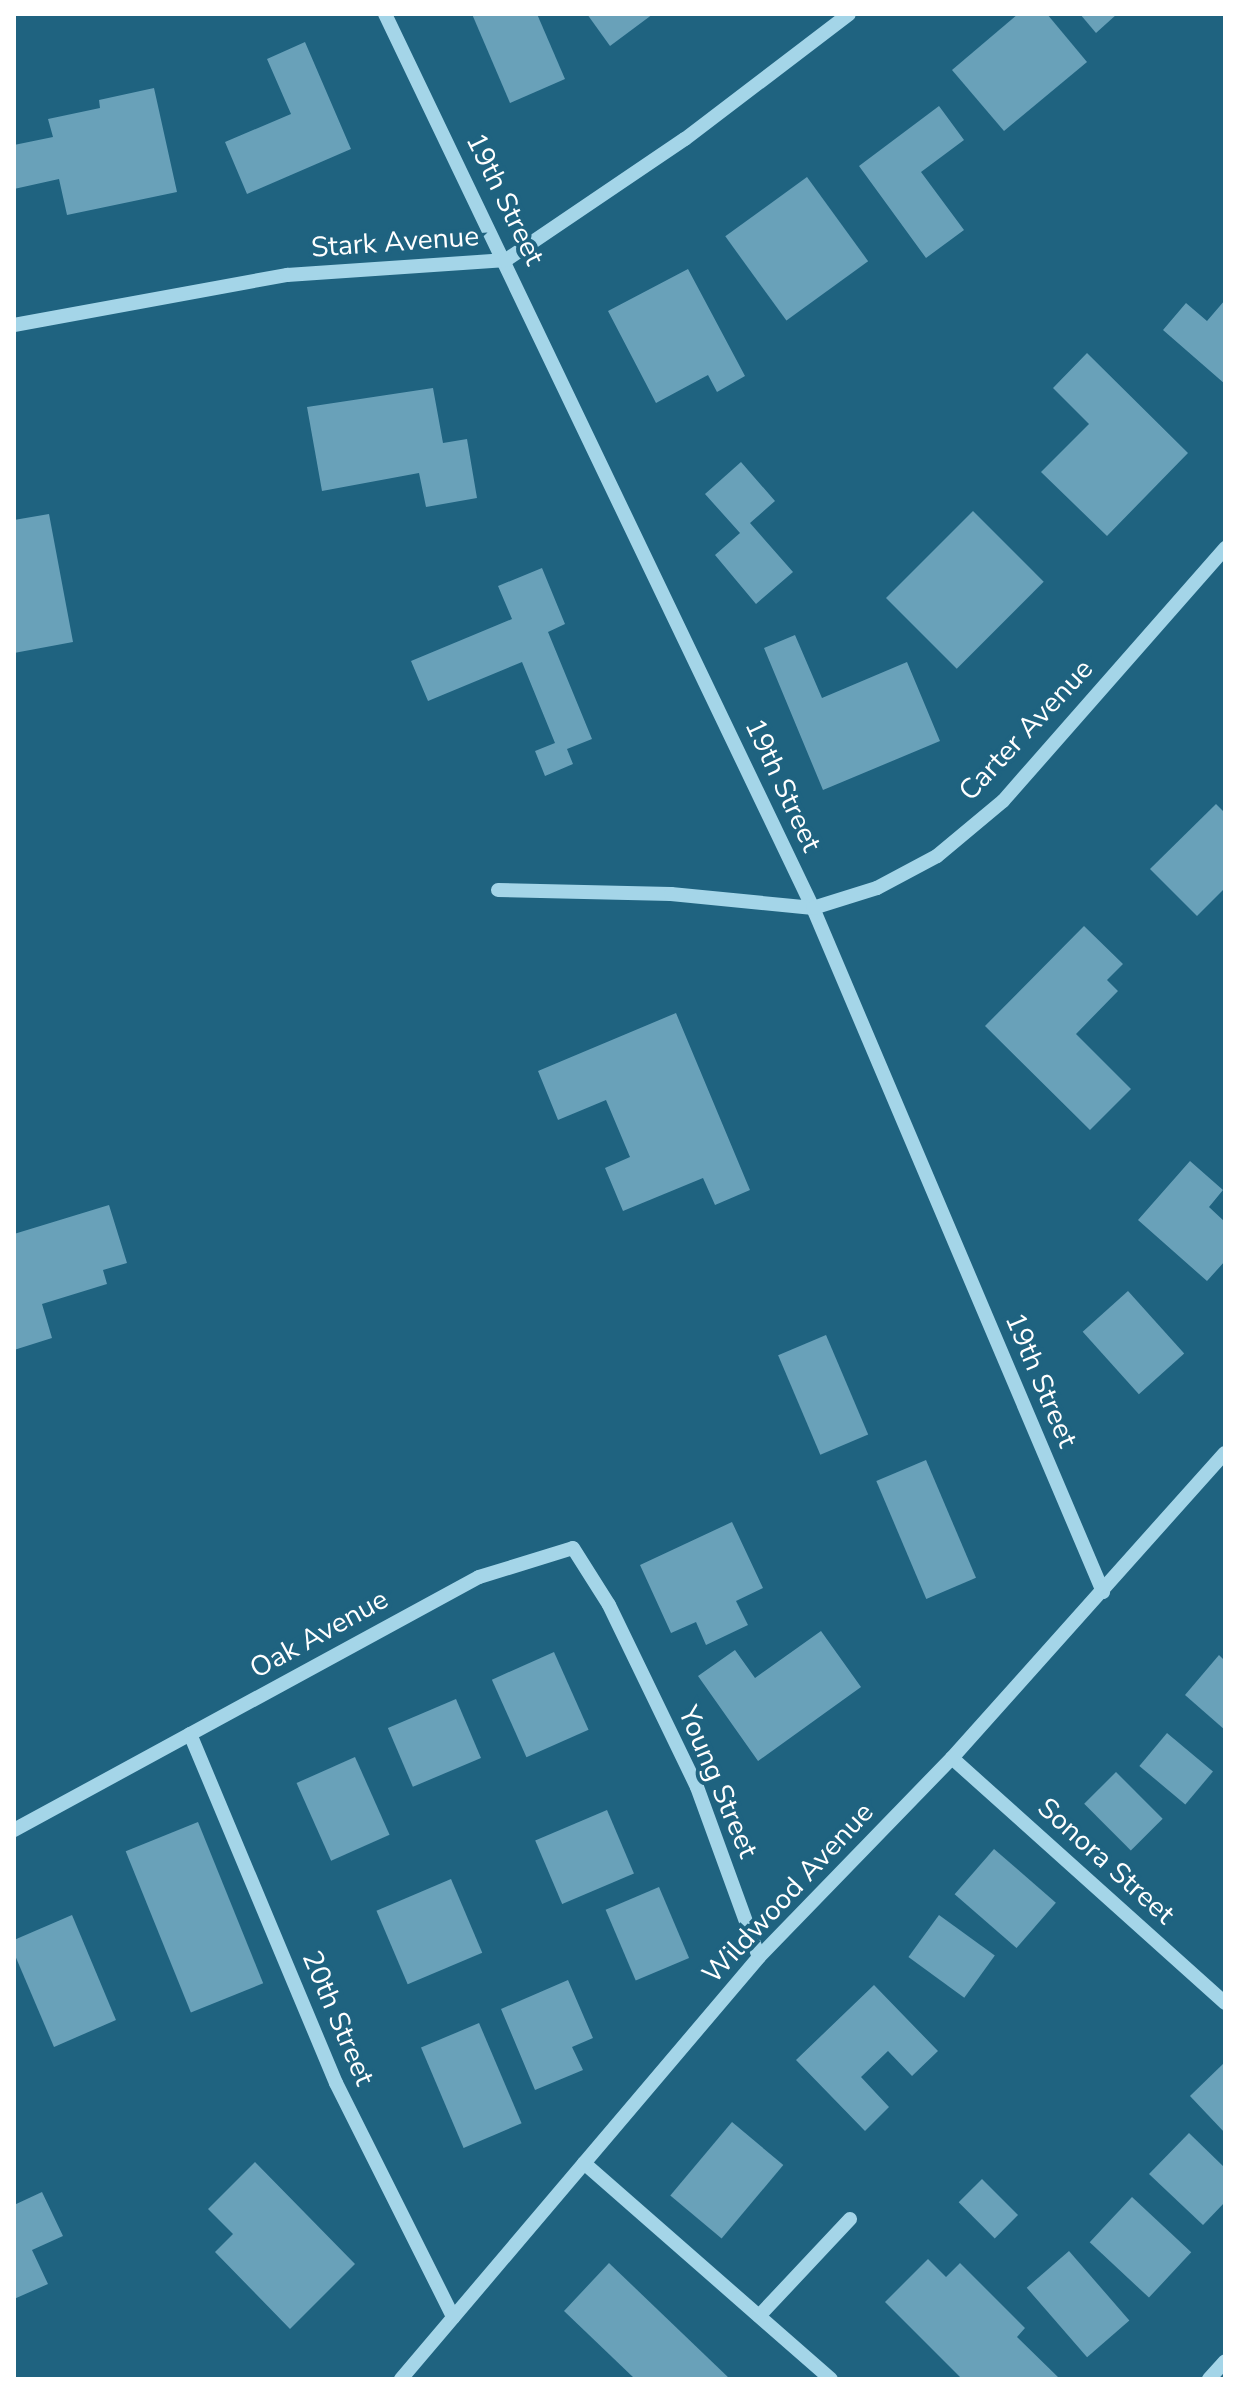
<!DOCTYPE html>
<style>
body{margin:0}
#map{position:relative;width:1239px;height:2393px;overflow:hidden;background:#1f6380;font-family:"Nunito Sans",sans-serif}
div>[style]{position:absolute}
.building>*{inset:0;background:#69a1b9;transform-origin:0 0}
.minor>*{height:14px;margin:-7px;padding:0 7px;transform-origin:7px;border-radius:7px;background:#a4d5e8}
span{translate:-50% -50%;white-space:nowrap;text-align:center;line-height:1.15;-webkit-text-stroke:8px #1f6380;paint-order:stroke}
.street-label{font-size:28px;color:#fff}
.frame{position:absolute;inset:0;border:16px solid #fff;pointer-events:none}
</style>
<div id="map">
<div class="building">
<i style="clip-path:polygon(472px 14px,537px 14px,565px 79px,510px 103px)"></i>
<i style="clip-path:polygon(587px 14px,653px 14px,610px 46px)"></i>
<i style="clip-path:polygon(1018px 14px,1047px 14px,1087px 62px,1004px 131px,952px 70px)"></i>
<i style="clip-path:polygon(1080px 14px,1117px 14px,1096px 33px)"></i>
<i style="clip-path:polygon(305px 42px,351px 149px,247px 194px,225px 142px,291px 114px,267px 59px)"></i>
<i style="clip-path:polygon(154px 88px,177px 192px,67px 215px,59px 179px,14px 189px,14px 145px,53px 137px,48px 119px,100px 108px,99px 100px)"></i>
<i style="clip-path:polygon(939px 106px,964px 140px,921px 172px,964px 230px,926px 258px,859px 166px)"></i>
<i style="left:807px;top:177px;width:104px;height:101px;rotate:54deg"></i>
<i style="clip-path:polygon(688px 269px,745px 376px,717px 392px,708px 375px,656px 403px,608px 311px)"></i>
<i style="clip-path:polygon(1225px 300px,1225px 384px,1163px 330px,1186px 303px,1207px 321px)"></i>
<i style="clip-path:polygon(1087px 353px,1188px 453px,1107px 536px,1041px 472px,1089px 424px,1053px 388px)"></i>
<i style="clip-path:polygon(433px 388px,443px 443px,467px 439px,477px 498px,426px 507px,419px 473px,322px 491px,307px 407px)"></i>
<i style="clip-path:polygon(741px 462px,775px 501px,750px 523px,793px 572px,756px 604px,715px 555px,740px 533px,705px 494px)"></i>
<i style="left:973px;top:511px;width:100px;height:123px;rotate:45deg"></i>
<i style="clip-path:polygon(49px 514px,73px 642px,14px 653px,14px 520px)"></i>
<i style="clip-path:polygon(542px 568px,565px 624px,548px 632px,592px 739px,567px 749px,573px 764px,545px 776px,535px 751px,555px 743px,522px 662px,428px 701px,411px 661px,512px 619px,498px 586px)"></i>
<i style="clip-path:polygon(795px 635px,822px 698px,907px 662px,940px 741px,823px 790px,764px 648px)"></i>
<i style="clip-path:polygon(1216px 804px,1225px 813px,1225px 888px,1197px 916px,1150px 869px)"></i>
<i style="clip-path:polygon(1084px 926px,1123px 964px,1107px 980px,1118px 991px,1076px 1034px,1131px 1089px,1090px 1130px,985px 1026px)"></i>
<i style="clip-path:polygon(676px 1013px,750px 1190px,715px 1205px,703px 1178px,623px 1211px,605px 1168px,630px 1157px,606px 1100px,558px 1120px,538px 1071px)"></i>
<i style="clip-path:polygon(1190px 1161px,1223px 1190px,1209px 1207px,1225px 1222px,1225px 1261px,1207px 1281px,1138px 1220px)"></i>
<i style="clip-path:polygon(109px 1205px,127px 1263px,103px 1270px,107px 1284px,42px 1304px,52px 1338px,14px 1350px,14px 1234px)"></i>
<i style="left:1128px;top:1291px;width:84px;height:61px;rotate:48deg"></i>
<i style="left:826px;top:1335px;width:108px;height:52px;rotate:67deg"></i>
<i style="left:926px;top:1460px;width:128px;height:54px;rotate:67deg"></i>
<i style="clip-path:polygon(732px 1522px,763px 1588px,736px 1601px,748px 1625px,706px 1645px,696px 1622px,671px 1633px,640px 1565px)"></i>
<i style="clip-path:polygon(821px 1631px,861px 1687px,758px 1761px,698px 1676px,735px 1650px,755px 1678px)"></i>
<i style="left:554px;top:1652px;width:85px;height:68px;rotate:66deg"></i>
<i style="clip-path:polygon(1219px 1655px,1225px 1661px,1225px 1730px,1185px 1695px)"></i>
<i style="left:456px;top:1699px;width:64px;height:74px;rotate:67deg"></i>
<i style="left:1167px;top:1733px;width:60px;height:43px;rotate:40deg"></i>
<i style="left:355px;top:1757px;width:85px;height:64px;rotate:66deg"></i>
<i style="left:1116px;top:1772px;width:66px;height:45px;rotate:45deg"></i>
<i style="left:607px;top:1810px;width:69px;height:78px;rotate:67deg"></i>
<i style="left:198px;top:1822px;width:174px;height:78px;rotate:68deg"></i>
<i style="left:994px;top:1849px;width:82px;height:60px;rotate:41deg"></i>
<i style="left:451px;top:1879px;width:80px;height:81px;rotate:67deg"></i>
<i style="left:659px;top:1887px;width:77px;height:58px;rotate:67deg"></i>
<i style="clip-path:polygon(72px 1915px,116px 2020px,54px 2047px,14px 1953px,14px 1940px)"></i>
<i style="left:939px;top:1915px;width:69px;height:52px;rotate:36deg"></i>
<i style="clip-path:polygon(568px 1980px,593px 2038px,572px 2047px,583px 2070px,535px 2090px,501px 2009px)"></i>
<i style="clip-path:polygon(874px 1985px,938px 2051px,912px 2076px,888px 2051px,861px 2077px,889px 2107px,865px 2131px,796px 2060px)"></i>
<i style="left:479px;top:2023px;width:109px;height:63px;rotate:67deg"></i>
<i style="clip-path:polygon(1225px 2062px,1225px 2133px,1190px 2096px)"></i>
<i style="left:732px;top:2122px;width:67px;height:96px;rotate:40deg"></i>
<i style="clip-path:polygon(1189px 2133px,1225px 2168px,1225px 2202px,1203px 2225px,1149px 2174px)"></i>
<i style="clip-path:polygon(255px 2162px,355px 2264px,290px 2329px,215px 2252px,233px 2234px,208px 2209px)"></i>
<i style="left:982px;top:2179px;width:51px;height:33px;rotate:45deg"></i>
<i style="clip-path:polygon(42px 2192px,63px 2236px,32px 2250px,48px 2284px,14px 2299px,14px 2205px)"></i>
<i style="left:1132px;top:2197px;width:81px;height:62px;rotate:43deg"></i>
<i style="left:1069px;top:2251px;width:92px;height:56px;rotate:49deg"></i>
<i style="clip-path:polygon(928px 2259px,946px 2277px,960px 2263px,1025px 2328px,1017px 2337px,1060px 2379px,962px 2379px,885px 2302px)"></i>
<i style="clip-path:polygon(609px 2263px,730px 2379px,635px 2379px,564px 2311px)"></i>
</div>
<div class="minor">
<i style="left:385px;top:14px;width:991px;rotate:64.42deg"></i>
<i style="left:813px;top:908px;width:743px;rotate:67.02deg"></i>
<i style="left:14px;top:325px;width:278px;rotate:-10.4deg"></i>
<i style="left:287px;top:275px;width:220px;rotate:-3.9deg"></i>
<i style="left:506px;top:260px;width:216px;rotate:-34.1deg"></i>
<i style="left:685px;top:139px;width:206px;rotate:-37.3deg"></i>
<i style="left:498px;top:890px;width:173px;rotate:1.3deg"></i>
<i style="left:671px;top:894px;width:143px;rotate:5.6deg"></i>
<i style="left:813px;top:908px;width:67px;rotate:-17.4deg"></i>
<i style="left:877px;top:888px;width:68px;rotate:-28.1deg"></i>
<i style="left:937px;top:856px;width:86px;rotate:-39.8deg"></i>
<i style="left:1003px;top:801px;width:337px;rotate:-48.7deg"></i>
<i style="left:190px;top:1734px;width:378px;rotate:67.3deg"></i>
<i style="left:336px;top:2083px;width:262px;rotate:63.4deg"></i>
<i style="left:952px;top:1758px;width:367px;rotate:41.9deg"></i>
<i style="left:14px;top:1830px;width:529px;rotate:-28.55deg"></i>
<i style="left:479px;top:1577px;width:98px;rotate:-17.1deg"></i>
<i style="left:573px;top:1548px;width:67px;rotate:57.7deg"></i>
<i style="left:609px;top:1605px;width:202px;rotate:64.2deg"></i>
<i style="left:697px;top:1787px;width:181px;rotate:70deg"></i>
<i style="left:584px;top:2163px;width:328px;rotate:41.2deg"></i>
<i style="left:759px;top:2316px;width:133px;rotate:-46.8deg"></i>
<i style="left:401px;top:2379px;width:553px;rotate:-49.69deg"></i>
<i style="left:759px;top:1957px;width:277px;rotate:-45.9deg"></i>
<i style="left:952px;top:1758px;width:409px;rotate:-48.2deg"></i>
<i style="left:1209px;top:2379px;width:24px;rotate:-48deg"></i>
</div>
<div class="street-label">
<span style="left:505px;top:199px;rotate:64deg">19th Street</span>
<span style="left:395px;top:242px;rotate:-4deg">Stark Avenue</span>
<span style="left:1026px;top:730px;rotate:-47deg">Carter Avenue</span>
<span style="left:783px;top:785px;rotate:65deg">19th Street</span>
<span style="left:1041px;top:1380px;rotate:67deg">19th Street</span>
<span style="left:319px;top:1634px;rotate:-29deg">Oak Avenue</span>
<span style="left:718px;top:1782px;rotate:67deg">Young Street</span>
<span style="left:1106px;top:1861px;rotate:42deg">Sonora Street</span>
<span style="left:788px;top:1893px;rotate:-47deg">Wildwood Avenue</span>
<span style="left:338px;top:2018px;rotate:67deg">20th Street</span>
</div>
<div class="frame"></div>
</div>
